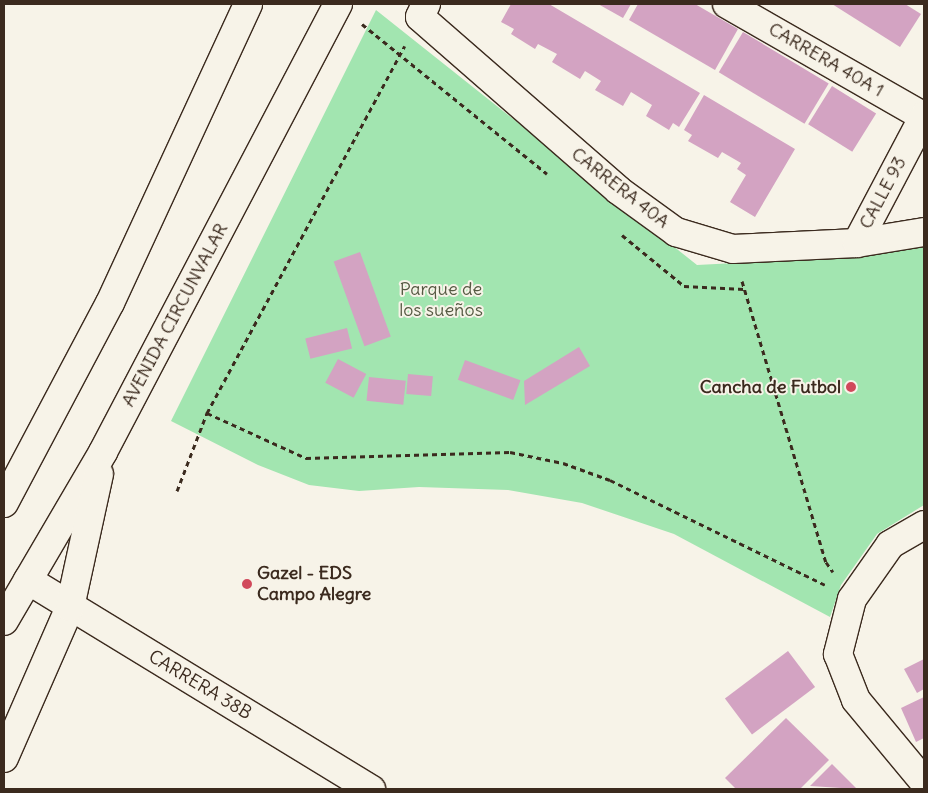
<!DOCTYPE html>
<meta charset="utf-8">
<style>
body{margin:0}
#map{position:relative;width:928px;height:793px;overflow:hidden;background:#f7f3e8;font-family:Delius,sans-serif}
div>[style]{position:absolute}
.green>*{inset:0;background:#a2e5b0}
.building>*{inset:0;background:#d3a3c2;transform-origin:0 0}
.path>*{height:3px;margin-top:-1.5px;transform-origin:0;background:repeating-linear-gradient(90deg,#3b2a1e 0 5px,transparent 0 9px)}
.roads{filter:drop-shadow(1px 0 #3b2a1e) drop-shadow(-1px 0 #3b2a1e) drop-shadow(0 1px #3b2a1e) drop-shadow(0 -1px #3b2a1e)}
.minor>*{height:28px;margin:-14px;padding:0 14px;transform-origin:14px;border-radius:14px;background:#f7f3e8}
.trunk>*{height:28px;margin:-14px;padding:0 14px;transform-origin:14px;border-radius:14px;background:#f7f3e8}
.dots>*{width:14px;height:14px;translate:-50% -50%;box-sizing:border-box;border:2px solid #f7f3e8;border-radius:50%}
span{translate:-50% -50%;white-space:nowrap;text-align:center;line-height:1.15;-webkit-text-stroke:4px #f7f3e8;paint-order:stroke}
.street-label{font-size:18px;color:#3b2a1e}
.park-label{font-size:18px;color:#555942}
.poi-label{font-size:18px;color:#3b2a1e;font-weight:700}
.right{translate:-100% -50%;text-align:right}
.left{translate:0 -50%;text-align:left}
.frame{position:absolute;inset:0;border:5px solid #3b2a1e;pointer-events:none}
</style>
<div id="map">
<div class="green">
<i style="clip-path:polygon(376px 10px,697px 265px,853px 257px,924px 246px,924px 505px,877px 534px,841px 585px,830px 617px,674px 534px,582px 503px,508px 490px,419px 487px,359px 491px,309px 485px,258px 465px,171px 421px)"></i>
</div>
<div class="building">
<i style="clip-path:polygon(511px 4px,549px 4px,700px 93px,679px 127px,673px 123px,669px 130px,646px 116px,652px 105px,631px 92px,623px 106px,595px 90px,601px 81px,585px 71px,580px 79px,552px 62px,557px 54px,538px 44px,535px 49px,511px 34px,514px 29px,501px 22px)"></i>
<i style="clip-path:polygon(598px 4px,631px 4px,623px 18px)"></i>
<i style="clip-path:polygon(638px 4px,695px 4px,738px 29px,715px 70px,629px 20px)"></i>
<i style="clip-path:polygon(832px 4px,905px 4px,921px 14px,900px 47px)"></i>
<i style="left:743px;top:32px;width:100px;height:47px;rotate:31deg"></i>
<i style="left:832px;top:86px;width:52px;height:45px;rotate:32deg"></i>
<i style="clip-path:polygon(704px 95px,795px 149px,755px 217px,730px 202px,746px 175px,737px 169px,741px 163px,722px 152px,718px 158px,688px 141px,692px 135px,684px 130px)"></i>
<i style="left:360px;top:252px;width:90px;height:28px;rotate:70deg"></i>
<i style="left:347px;top:328px;width:21px;height:43px;rotate:76deg"></i>
<i style="clip-path:polygon(579px 347px,590px 366px,525px 405px,524px 381px)"></i>
<i style="left:338px;top:359px;width:32px;height:27px;rotate:28deg"></i>
<i style="left:465px;top:360px;width:59px;height:21px;rotate:20deg"></i>
<i style="left:408px;top:374px;width:25px;height:20px;rotate:5deg"></i>
<i style="left:369px;top:377px;width:37px;height:24px;rotate:6deg"></i>
<i style="left:788px;top:651px;width:45px;height:79px;rotate:53deg"></i>
<i style="clip-path:polygon(924px 659px,924px 689px,917px 693px,904px 669px)"></i>
<i style="clip-path:polygon(924px 697px,924px 738px,916px 742px,901px 708px)"></i>
<i style="clip-path:polygon(786px 718px,829px 760px,800px 789px,736px 789px,725px 778px)"></i>
<i style="clip-path:polygon(832px 764px,857px 789px,810px 786px)"></i>
</div>
<div class="path">
<i style="left:362px;top:24px;width:238px;rotate:39deg"></i>
<i style="left:622px;top:235px;width:80px;rotate:39.4deg"></i>
<i style="left:684px;top:286px;width:60px;rotate:2.9deg"></i>
<i style="left:742px;top:281px;width:293px;rotate:73.4deg"></i>
<i style="left:826px;top:562px;width:12px;rotate:55deg"></i>
<i style="left:207px;top:413px;width:417px;rotate:-61.7deg"></i>
<i style="left:177px;top:491px;width:84px;rotate:-69deg"></i>
<i style="left:207px;top:413px;width:109px;rotate:24.4deg"></i>
<i style="left:306px;top:458px;width:204px;rotate:-1.7deg"></i>
<i style="left:510px;top:452px;width:54px;rotate:11.7deg"></i>
<i style="left:563px;top:463px;width:50px;rotate:19.9deg"></i>
<i style="left:610px;top:480px;width:239px;rotate:26deg"></i>
</div>
<div class="roads">
<div class="minor">
<i style="left:426px;top:4px;width:14px;rotate:115deg"></i>
<i style="left:420px;top:17px;width:263px;rotate:41.1deg"></i>
<i style="left:618px;top:190px;width:72px;rotate:35.9deg"></i>
<i style="left:676px;top:232px;width:59px;rotate:16.6deg"></i>
<i style="left:733px;top:249px;width:124px;rotate:-2.8deg"></i>
<i style="left:857px;top:243px;width:68px;rotate:-9.3deg"></i>
<i style="left:727px;top:4px;width:227px;rotate:29.8deg"></i>
<i style="left:857px;top:243px;width:144px;rotate:-62.2deg"></i>
<i style="left:924px;top:525px;width:39px;rotate:150deg"></i>
<i style="left:890px;top:545px;width:66px;rotate:125.1deg"></i>
<i style="left:852px;top:599px;width:57px;rotate:104.3deg"></i>
<i style="left:838px;top:654px;width:49px;rotate:68.6deg"></i>
<i style="left:856px;top:700px;width:107px;rotate:50.3deg"></i>
<i style="left:28px;top:580px;width:402px;rotate:31.4deg"></i>
</div>
<div class="trunk">
<i style="left:4px;top:503px;width:226px;rotate:-62.1deg"></i>
<i style="left:110px;top:303px;width:329px;rotate:-65.2deg"></i>
<i style="left:4px;top:621px;width:196px;rotate:-59.6deg"></i>
<i style="left:103px;top:452px;width:506px;rotate:-62.32deg"></i>
<i style="left:4px;top:758px;width:165px;rotate:-66.4deg"></i>
<i style="left:70px;top:607px;width:136px;rotate:-77.7deg"></i>
</div>
</div>
<div class="dots">
<i style="left:851px;top:387px;background:#d1495b"></i>
<i style="left:247px;top:584px;background:#d1495b"></i>
</div>
<div class="street-label">
<span style="left:826px;top:60px;rotate:30deg">CARRERA 40A 1</span>
<span style="left:620px;top:188px;rotate:38deg">CARRERA 40A</span>
<span style="left:883px;top:193px;rotate:-62deg">CALLE 93</span>
<span style="left:175px;top:315px;rotate:-62deg">AVENIDA CIRCUNVALAR</span>
<span style="left:200px;top:685px;rotate:31deg">CARRERA 38B</span>
</div>
<div class="park-label">
<span style="left:441px;top:300px">Parque de<br>los sueños</span>
</div>
<div class="poi-label">
<span class="right" style="left:841px;top:387px">Cancha de Futbol</span>
<span class="left" style="left:257px;top:584px">Gazel - EDS<br>Campo Alegre</span>
</div>
<div class="frame"></div>
</div>
